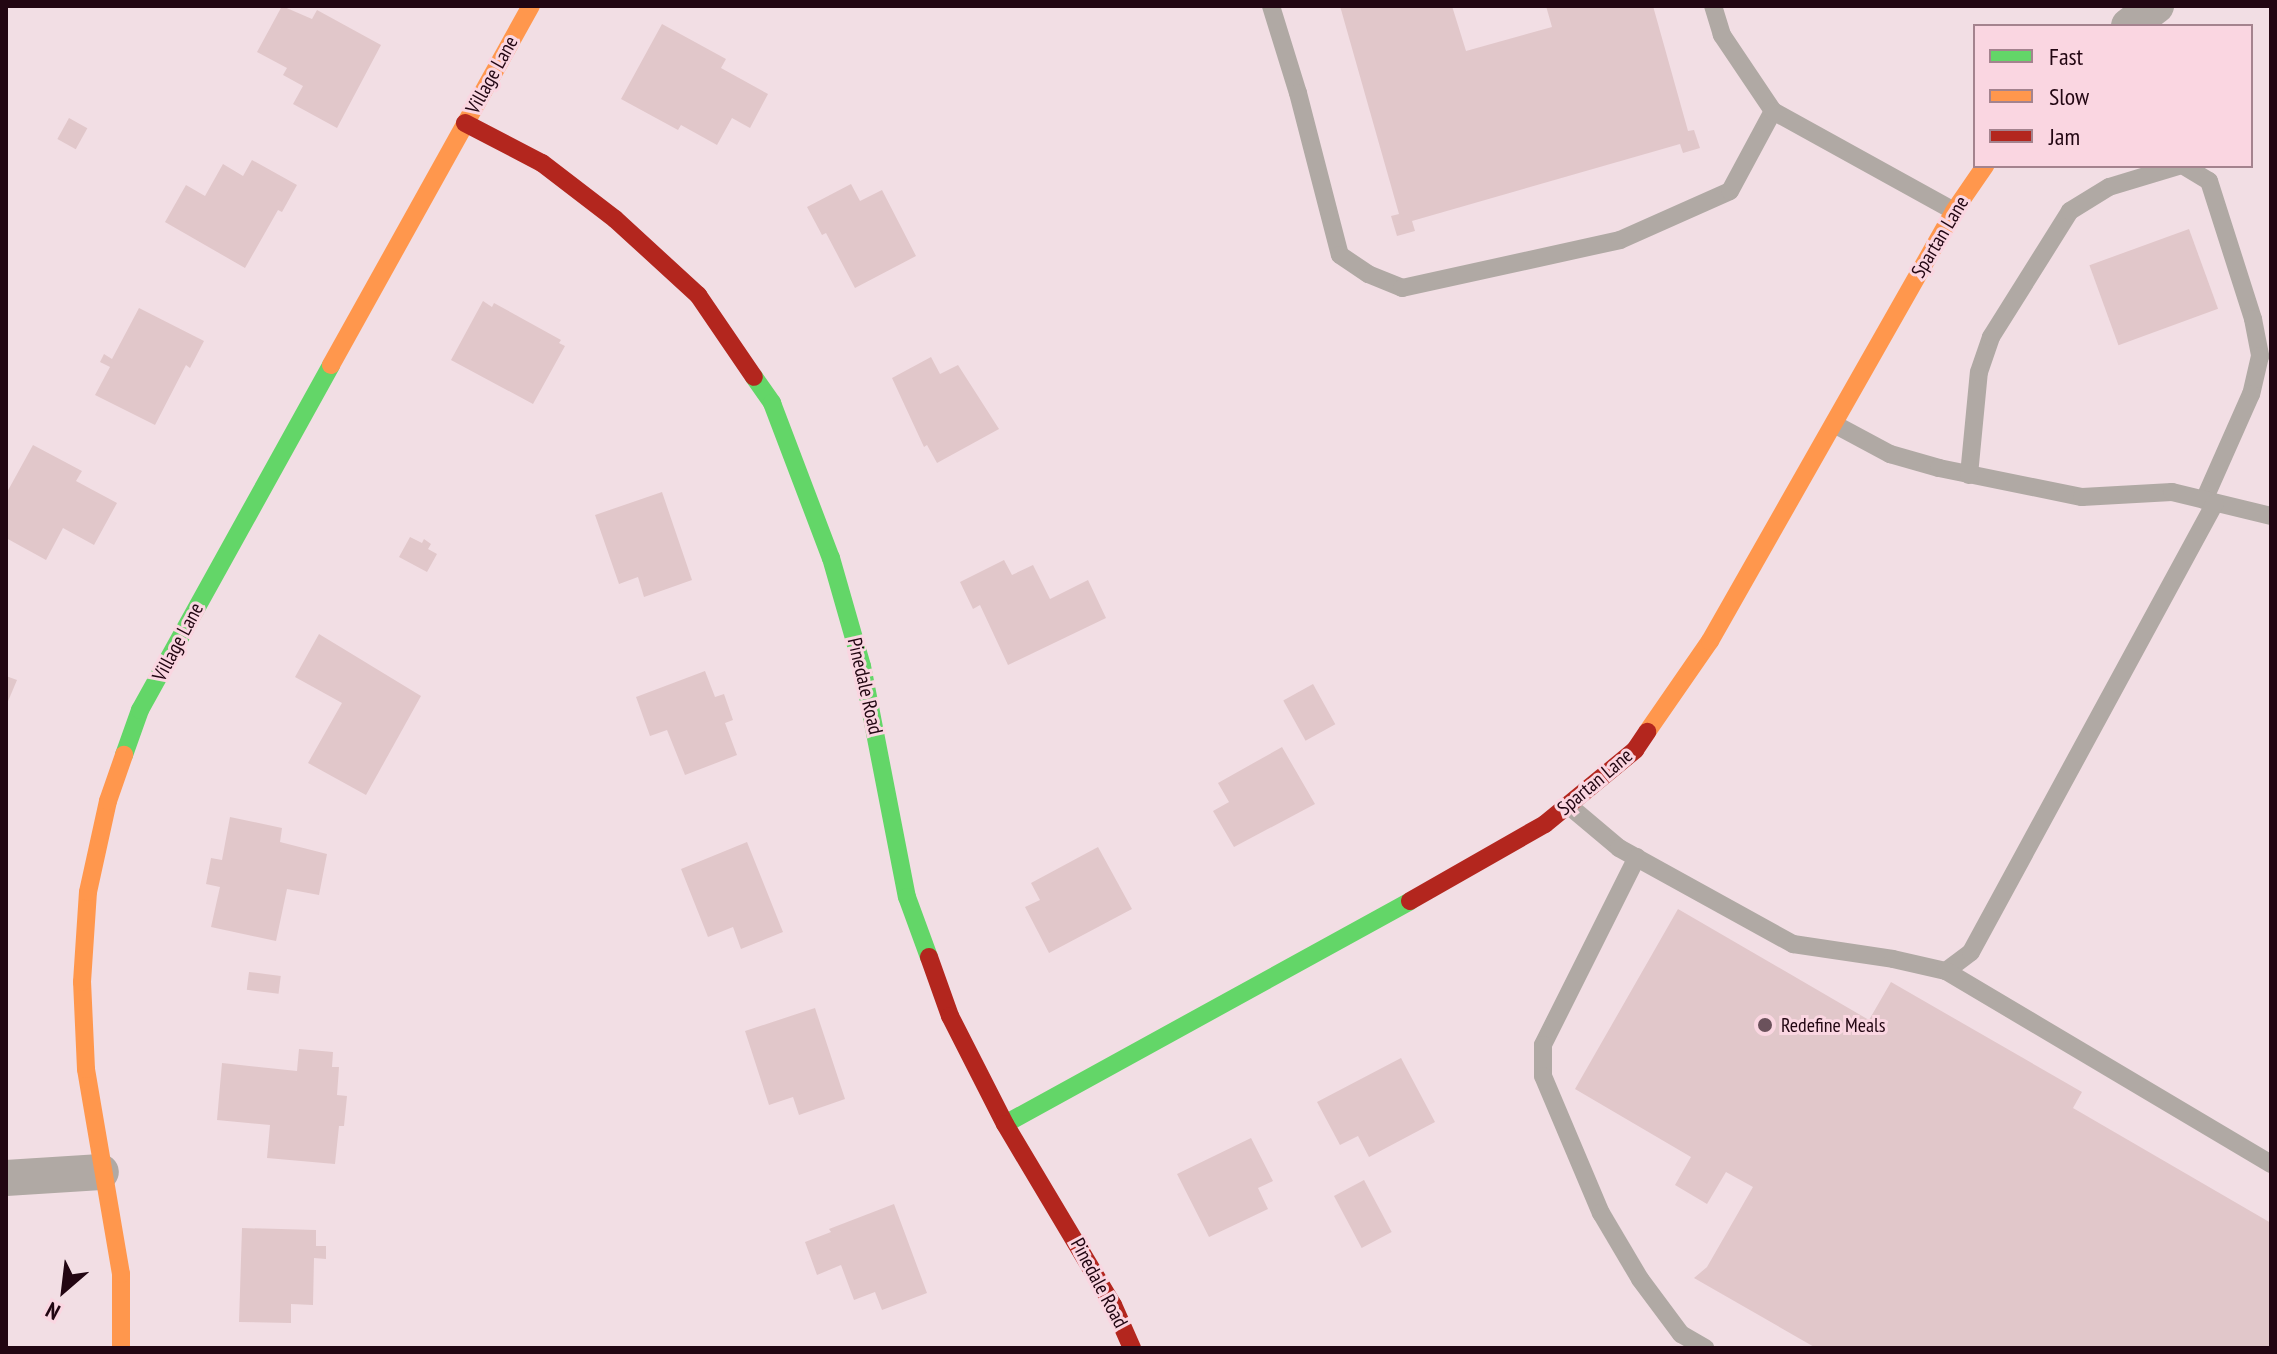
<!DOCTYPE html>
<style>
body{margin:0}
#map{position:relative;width:2277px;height:1354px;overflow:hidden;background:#f2dee4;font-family:"PT Sans Narrow",sans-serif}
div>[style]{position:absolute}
.building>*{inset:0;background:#e1c7ca;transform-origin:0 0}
.lane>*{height:18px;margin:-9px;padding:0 9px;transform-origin:9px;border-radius:9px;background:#b0a9a4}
.street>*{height:36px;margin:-18px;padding:0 18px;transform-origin:18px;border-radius:18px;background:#b0a9a4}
.fast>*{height:18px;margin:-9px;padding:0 9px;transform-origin:9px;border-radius:9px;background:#63d668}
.slow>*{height:18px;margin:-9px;padding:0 9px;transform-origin:9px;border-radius:9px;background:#ff974d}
.jam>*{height:18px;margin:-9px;padding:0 9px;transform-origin:9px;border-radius:9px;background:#b3261e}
.dots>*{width:22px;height:22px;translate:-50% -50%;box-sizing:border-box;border:4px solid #fad6e1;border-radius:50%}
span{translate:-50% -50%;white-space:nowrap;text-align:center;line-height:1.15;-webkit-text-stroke:6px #fad6e1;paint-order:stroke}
.street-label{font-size:20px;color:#220612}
.poi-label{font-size:20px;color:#220612}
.left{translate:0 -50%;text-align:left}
.frame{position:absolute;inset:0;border:8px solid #220612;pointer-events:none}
.legend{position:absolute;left:1973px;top:24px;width:280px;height:144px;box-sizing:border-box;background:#fad6e1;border:2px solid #a4838e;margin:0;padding:10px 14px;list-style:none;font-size:24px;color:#220612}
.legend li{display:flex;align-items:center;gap:16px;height:40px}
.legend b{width:40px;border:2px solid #a4838e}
.north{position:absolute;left:24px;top:1250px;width:80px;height:80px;-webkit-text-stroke:6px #fad6e1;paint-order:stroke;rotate:208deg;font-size:22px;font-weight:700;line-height:32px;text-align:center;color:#220612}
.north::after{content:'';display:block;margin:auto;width:28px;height:36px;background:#220612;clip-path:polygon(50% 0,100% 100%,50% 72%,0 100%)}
</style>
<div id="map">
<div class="building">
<i style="clip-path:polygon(282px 6px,312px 19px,317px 10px,381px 45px,337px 128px,293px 104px,303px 86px,283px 75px,287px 68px,257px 52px)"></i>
<i style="clip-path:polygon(1340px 6px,1452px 6px,1466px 51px,1552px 27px,1546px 6px,1653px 6px,1688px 131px,1694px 130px,1700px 148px,1683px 153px,1680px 144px,1412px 221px,1415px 231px,1397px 236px,1391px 216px,1399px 214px)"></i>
<i style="clip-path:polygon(662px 24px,726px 59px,721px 68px,768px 94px,750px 128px,732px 118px,717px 145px,681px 125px,678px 130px,621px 99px)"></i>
<i style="left:69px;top:118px;width:21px;height:24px;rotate:29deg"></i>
<i style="clip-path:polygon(252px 160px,297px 185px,282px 212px,278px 210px,245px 268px,165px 222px,186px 185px,205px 196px,223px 164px,243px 176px)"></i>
<i style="clip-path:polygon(851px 184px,860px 201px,882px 190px,916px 256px,855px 288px,826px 233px,822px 235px,807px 207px)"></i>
<i style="left:2189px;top:229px;width:85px;height:106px;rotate:70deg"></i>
<i style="clip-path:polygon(483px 301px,492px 307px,494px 303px,561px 340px,559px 343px,565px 346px,533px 404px,451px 360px)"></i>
<i style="clip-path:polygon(139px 308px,204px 341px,190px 368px,186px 365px,155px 425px,95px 395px,110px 367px,100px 362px,104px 354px,112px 359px)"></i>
<i style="clip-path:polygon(931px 357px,940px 374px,958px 365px,999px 429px,937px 463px,927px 445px,924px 447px,892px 378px)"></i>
<i style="clip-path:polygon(33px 445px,82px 471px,76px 481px,117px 503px,94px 545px,63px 528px,46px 560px,6px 538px,6px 494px)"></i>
<i style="clip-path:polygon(662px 492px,692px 580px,644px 597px,638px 577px,619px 584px,595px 515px)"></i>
<i style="clip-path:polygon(410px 537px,422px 543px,424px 539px,431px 544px,428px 549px,437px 554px,427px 572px,399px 557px)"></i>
<i style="clip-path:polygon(1004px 560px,1012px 575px,1033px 565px,1050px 599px,1088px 580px,1106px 618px,1008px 665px,980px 605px,973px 609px,960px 582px)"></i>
<i style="clip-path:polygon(319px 634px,421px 696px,366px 795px,308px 763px,342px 703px,295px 677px)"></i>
<i style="clip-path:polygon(705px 671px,715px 697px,724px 694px,733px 720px,725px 723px,737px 755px,685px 775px,667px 730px,650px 736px,636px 697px)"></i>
<i style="clip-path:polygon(6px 676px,17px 680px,6px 706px)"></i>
<i style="left:1313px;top:684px;width:46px;height:34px;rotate:61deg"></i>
<i style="clip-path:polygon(1282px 747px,1315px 804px,1234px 847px,1213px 811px,1229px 802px,1218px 783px)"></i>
<i style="clip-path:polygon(230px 817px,282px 828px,280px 842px,327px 854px,319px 895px,287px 889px,276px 941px,211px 927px,220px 887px,206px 884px,211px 858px,222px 860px)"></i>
<i style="clip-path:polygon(747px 842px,783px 932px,741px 949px,733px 927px,708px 937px,681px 869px)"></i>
<i style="clip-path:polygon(1098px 847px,1132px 909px,1049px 953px,1025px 907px,1040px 900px,1031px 883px)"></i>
<i style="clip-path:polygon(1678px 909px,1869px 1020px,1891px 982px,2082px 1092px,2073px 1108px,2271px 1223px,2271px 1348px,1816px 1348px,1694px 1278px,1707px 1267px,1753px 1187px,1726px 1172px,1707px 1204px,1675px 1185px,1691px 1157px,1575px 1089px)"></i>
<i style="left:249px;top:972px;width:32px;height:18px;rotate:7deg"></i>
<i style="clip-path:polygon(815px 1008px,845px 1099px,799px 1115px,793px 1097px,769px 1105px,745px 1031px)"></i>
<i style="clip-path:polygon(299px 1049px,333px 1052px,332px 1067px,339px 1067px,337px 1095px,347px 1096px,344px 1126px,339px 1126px,335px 1164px,267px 1158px,270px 1125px,217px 1120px,222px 1063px,297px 1071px)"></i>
<i style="clip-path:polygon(1401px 1058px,1435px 1122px,1369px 1157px,1358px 1136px,1340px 1145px,1317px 1102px)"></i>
<i style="clip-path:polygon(1251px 1138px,1273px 1181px,1258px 1188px,1268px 1209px,1209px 1237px,1177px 1174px)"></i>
<i style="left:1364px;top:1180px;width:59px;height:34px;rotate:62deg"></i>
<i style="clip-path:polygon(894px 1204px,927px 1293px,882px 1310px,875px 1292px,854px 1300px,841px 1265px,817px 1275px,805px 1242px,831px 1232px,829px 1229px)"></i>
<i style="clip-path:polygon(242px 1228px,316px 1230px,316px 1246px,326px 1246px,326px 1259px,314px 1258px,313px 1305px,291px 1304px,291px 1323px,239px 1322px)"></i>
</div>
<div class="lane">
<i style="left:1271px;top:6px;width:91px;rotate:72.8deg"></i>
<i style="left:1298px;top:93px;width:167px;rotate:75.5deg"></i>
<i style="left:1340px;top:255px;width:34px;rotate:34deg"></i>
<i style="left:1368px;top:274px;width:37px;rotate:22deg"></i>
<i style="left:1402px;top:288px;width:223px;rotate:-12.4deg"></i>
<i style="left:1620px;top:240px;width:120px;rotate:-24deg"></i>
<i style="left:1730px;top:191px;width:91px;rotate:-61.7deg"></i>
<i style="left:1773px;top:111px;width:92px;rotate:-123.9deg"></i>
<i style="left:1722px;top:35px;width:30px;rotate:-107deg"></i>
<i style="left:1773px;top:111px;width:207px;rotate:28.9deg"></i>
<i style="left:2184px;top:166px;width:29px;rotate:31deg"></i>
<i style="left:2209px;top:181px;width:145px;rotate:72.3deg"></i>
<i style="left:2253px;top:319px;width:38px;rotate:79deg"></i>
<i style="left:2260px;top:356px;width:39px;rotate:103deg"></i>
<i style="left:2251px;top:394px;width:116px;rotate:113.9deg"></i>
<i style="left:1834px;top:424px;width:64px;rotate:28.2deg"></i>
<i style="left:1890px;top:454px;width:51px;rotate:15.9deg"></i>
<i style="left:1939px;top:468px;width:146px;rotate:11.5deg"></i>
<i style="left:2082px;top:497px;width:90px;rotate:-3.2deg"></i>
<i style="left:2172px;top:492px;width:102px;rotate:13.6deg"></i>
<i style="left:1969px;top:475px;width:103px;rotate:-84.5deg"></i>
<i style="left:1979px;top:372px;width:37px;rotate:-71deg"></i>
<i style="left:1991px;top:337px;width:149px;rotate:-57.9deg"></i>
<i style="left:2070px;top:211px;width:46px;rotate:-31.6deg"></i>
<i style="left:2109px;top:187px;width:72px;rotate:-16.9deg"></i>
<i style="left:1568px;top:805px;width:67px;rotate:40.1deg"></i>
<i style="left:1619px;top:848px;width:199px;rotate:28.9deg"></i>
<i style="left:1793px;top:944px;width:101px;rotate:8.5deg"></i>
<i style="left:1893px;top:959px;width:54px;rotate:12.8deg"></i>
<i style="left:1946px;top:971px;width:31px;rotate:-37deg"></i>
<i style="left:1971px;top:952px;width:511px;rotate:-61.48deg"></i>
<i style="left:1637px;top:857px;width:210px;rotate:116.6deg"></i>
<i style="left:1543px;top:1045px;width:31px;rotate:90deg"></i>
<i style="left:1543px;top:1076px;width:149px;rotate:67.1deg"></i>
<i style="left:1601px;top:1213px;width:77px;rotate:59.4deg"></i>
<i style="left:1640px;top:1279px;width:69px;rotate:53.3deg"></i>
<i style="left:1681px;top:1334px;width:28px;rotate:30deg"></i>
<i style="left:1946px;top:971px;width:378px;rotate:30.7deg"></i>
</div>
<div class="street">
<i style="left:2129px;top:26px;width:34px;rotate:-37deg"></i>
<i style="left:6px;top:1178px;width:95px;rotate:-3.6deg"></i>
</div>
<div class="fast">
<i style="left:754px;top:377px;width:32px;rotate:55deg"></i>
<i style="left:772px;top:403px;width:166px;rotate:69.2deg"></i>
<i style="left:831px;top:558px;width:112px;rotate:74deg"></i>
<i style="left:862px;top:666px;width:235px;rotate:79deg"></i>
<i style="left:907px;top:897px;width:64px;rotate:69.9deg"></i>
<i style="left:124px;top:755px;width:48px;rotate:-70.4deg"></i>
<i style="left:140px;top:710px;width:394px;rotate:-61deg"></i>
<i style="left:1005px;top:1124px;width:462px;rotate:-28.8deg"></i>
</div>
<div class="slow">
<i style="left:331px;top:365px;width:411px;rotate:-60.9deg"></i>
<i style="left:1647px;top:732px;width:111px;rotate:-55.3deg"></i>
<i style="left:1710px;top:641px;width:494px;rotate:-60.4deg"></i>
<i style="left:1954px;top:211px;width:55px;rotate:-55.4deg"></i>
<i style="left:121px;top:1348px;width:74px;rotate:-90deg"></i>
<i style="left:121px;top:1274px;width:208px;rotate:-99.7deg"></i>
<i style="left:86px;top:1069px;width:87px;rotate:-92.6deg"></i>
<i style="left:82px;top:982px;width:90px;rotate:-86.2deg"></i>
<i style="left:88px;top:892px;width:93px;rotate:-77.6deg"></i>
<i style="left:108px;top:801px;width:49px;rotate:-70.8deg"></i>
</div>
<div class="jam">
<i style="left:465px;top:123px;width:87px;rotate:27.5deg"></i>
<i style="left:542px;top:163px;width:92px;rotate:37.5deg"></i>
<i style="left:615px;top:219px;width:113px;rotate:42.5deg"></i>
<i style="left:698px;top:295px;width:99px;rotate:55.7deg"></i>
<i style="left:1410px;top:901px;width:155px;rotate:-29.7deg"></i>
<i style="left:1545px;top:824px;width:117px;rotate:-39.4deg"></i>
<i style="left:1635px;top:750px;width:22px;rotate:-56deg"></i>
<i style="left:929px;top:957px;width:63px;rotate:70.4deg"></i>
<i style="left:950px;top:1016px;width:121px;rotate:63deg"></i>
<i style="left:1005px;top:1124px;width:211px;rotate:59.2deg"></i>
<i style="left:1113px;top:1305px;width:47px;rotate:66.2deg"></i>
</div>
<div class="dots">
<i style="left:1765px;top:1025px;background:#6b525c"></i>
</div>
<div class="street-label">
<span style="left:492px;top:75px;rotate:-61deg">Village Lane</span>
<span style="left:1940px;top:237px;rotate:-59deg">Spartan Lane</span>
<span style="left:178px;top:642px;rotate:-62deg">Village Lane</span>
<span style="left:865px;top:686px;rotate:77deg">Pinedale Road</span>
<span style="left:1595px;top:782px;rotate:-40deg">Spartan Lane</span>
<span style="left:1099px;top:1283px;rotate:62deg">Pinedale Road</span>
</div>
<div class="poi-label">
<span class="left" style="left:1781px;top:1025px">Redefine Meals</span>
</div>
<div class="frame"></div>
<ul class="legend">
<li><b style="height:10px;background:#63d668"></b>Fast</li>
<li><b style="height:10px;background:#ff974d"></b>Slow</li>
<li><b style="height:10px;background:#b3261e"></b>Jam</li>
</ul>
<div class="north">N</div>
</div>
